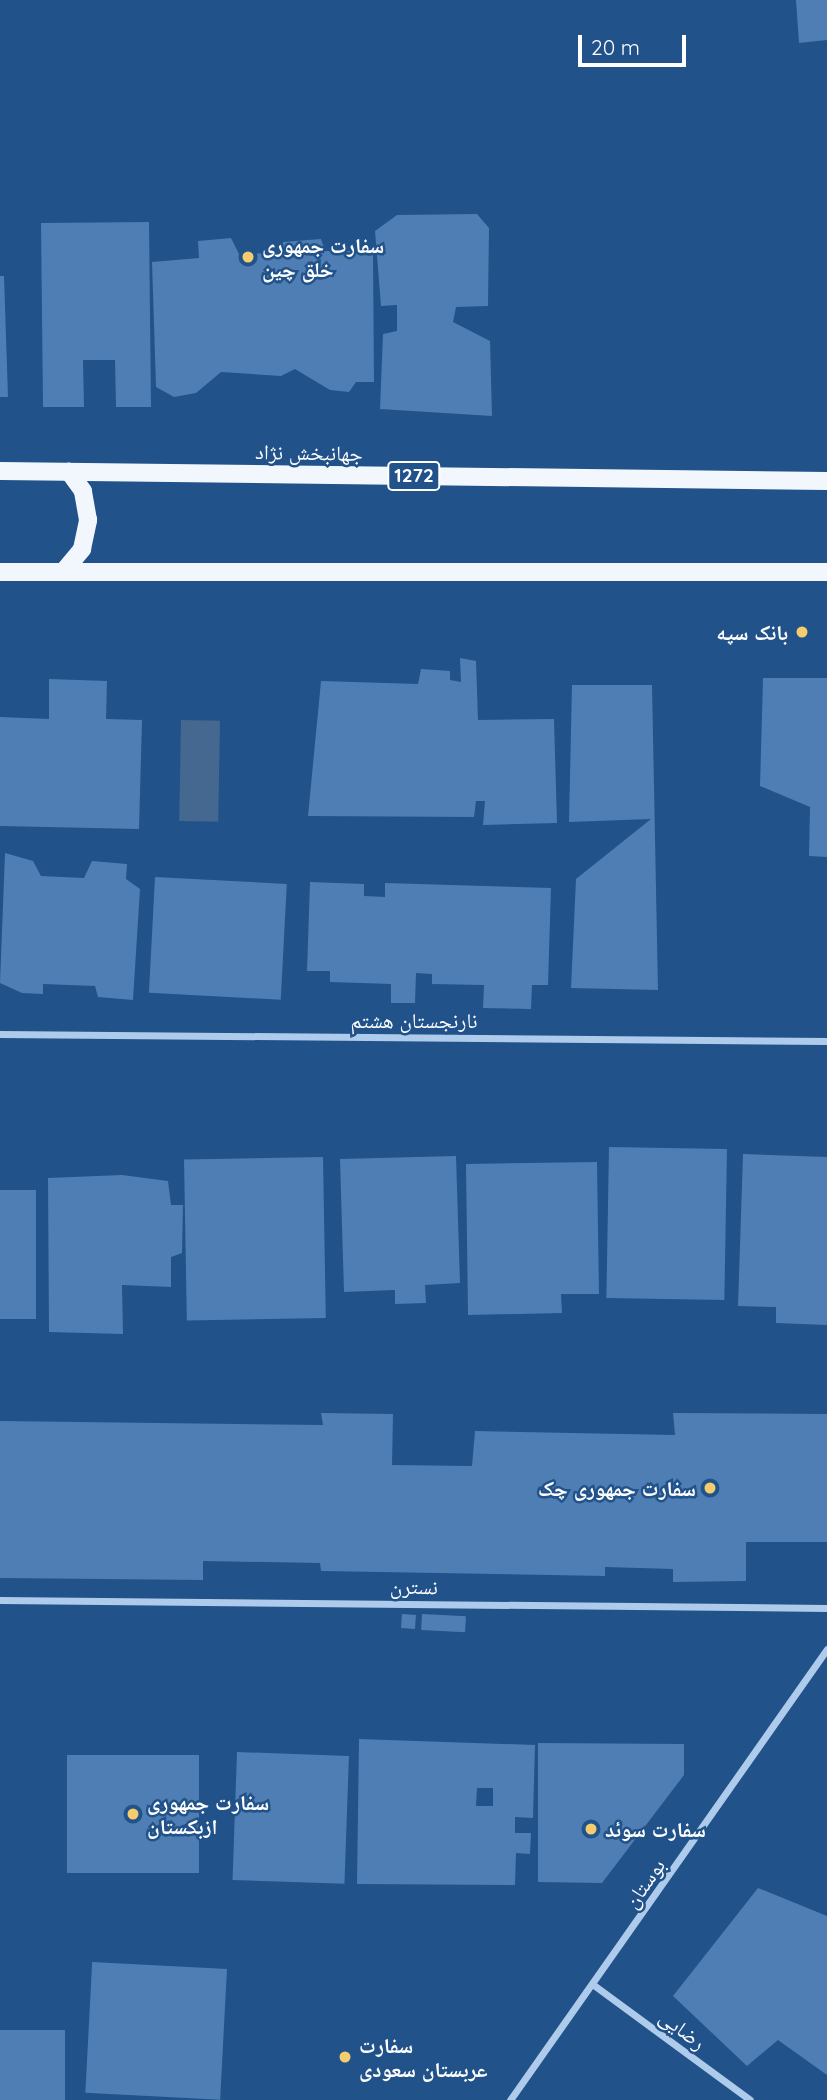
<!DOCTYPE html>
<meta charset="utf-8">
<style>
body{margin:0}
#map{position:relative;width:827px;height:2100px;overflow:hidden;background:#21528a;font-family:Quicksand,"Noto Naskh Arabic",sans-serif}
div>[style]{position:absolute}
.water>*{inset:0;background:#456890;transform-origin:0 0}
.building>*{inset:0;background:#4e7eb4;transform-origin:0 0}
.street>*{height:7px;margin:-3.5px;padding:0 3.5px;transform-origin:3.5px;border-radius:3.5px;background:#aecbeb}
.primary>*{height:18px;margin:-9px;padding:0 9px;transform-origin:9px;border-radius:9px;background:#f2f7fe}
.dots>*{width:19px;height:19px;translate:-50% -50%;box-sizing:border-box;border:4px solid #21528a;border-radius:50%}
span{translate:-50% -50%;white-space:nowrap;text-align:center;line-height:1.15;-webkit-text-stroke:5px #21528a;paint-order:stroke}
.shield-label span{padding:2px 5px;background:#21528a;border:2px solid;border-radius:5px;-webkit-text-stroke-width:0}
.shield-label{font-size:19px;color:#fff;font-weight:700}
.poi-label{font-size:21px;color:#fff;font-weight:700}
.left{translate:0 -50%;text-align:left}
.right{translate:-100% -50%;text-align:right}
.street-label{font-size:21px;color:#fff}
.scale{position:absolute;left:578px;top:35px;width:108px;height:32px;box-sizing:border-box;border:4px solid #fff;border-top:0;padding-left:9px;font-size:21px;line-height:24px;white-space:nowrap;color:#fff;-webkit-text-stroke:5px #21528a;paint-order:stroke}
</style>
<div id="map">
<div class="water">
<i style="left:181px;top:720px;width:39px;height:101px;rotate:1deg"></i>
</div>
<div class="building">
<i style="clip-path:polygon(796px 0,827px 0,827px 40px,799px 43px)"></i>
<i style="clip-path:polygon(477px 214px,489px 228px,488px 306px,456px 307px,453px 322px,490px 341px,492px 416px,380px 409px,383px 334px,397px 331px,397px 305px,381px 306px,375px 231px,397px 215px)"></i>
<i style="clip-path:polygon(149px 222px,151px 407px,116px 407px,115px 360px,83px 360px,84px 407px,43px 407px,41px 223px)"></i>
<i style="clip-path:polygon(231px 238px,239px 254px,278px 253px,283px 242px,321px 239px,325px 251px,373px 251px,374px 382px,356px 382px,349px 392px,330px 390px,295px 369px,281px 376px,221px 372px,196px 393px,174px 397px,156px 387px,152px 262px,199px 258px,198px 241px)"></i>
<i style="clip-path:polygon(0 276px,4px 276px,8px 397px,0 397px)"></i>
<i style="clip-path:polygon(460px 658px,476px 661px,478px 720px,554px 719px,557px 823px,483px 825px,485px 801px,476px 801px,474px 817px,308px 816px,321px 681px,418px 684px,421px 669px,450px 671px,450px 680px,461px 682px)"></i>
<i style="clip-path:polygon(763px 678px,827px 678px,827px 857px,809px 856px,810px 807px,760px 786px)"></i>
<i style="clip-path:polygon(49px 679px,107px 681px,106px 719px,142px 720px,139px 829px,0 826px,0 717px,49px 719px)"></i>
<i style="clip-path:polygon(572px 685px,652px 685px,658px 990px,571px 988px,576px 879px,651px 819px,569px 822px)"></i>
<i style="clip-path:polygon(5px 853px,33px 861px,41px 876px,84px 878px,92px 861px,127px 864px,126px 879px,140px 889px,133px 1000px,98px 997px,95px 986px,43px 984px,43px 994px,22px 993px,0 983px)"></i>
<i style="left:155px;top:877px;width:132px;height:116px;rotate:3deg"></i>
<i style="clip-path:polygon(310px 882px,364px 884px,364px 896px,385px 897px,385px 883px,551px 888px,548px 985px,532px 985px,531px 1009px,483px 1008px,484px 985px,432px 984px,432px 974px,416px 973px,415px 1003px,391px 1003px,391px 984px,330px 982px,330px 971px,307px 971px)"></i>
<i style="left:609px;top:1147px;width:118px;height:151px;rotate:1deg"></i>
<i style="clip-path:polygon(743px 1154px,827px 1157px,827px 1325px,776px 1323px,776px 1307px,738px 1306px)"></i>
<i style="clip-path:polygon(456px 1156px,460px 1283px,425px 1285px,426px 1303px,395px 1304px,395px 1290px,344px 1292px,340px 1159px)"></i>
<i style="left:323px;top:1157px;width:161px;height:139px;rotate:89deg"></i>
<i style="clip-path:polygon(597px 1162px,599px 1294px,561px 1294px,562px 1313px,468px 1315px,466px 1164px)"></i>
<i style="clip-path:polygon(122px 1175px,168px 1181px,171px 1205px,183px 1205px,182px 1253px,171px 1257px,171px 1287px,122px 1285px,123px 1334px,49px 1332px,48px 1178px)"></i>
<i style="left:36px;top:1190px;width:129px;height:36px;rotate:90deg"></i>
<i style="clip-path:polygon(321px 1413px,393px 1414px,392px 1465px,472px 1466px,475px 1431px,675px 1435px,673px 1413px,827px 1414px,827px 1542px,746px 1542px,746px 1581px,673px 1582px,673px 1569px,605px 1567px,605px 1576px,321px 1571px,320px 1563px,203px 1561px,203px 1580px,0 1578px,0 1421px,323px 1425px)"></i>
<i style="left:402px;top:1614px;width:14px;height:14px;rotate:4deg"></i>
<i style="left:422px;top:1614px;width:44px;height:16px;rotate:3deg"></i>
<i style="clip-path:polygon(evenodd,359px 1739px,535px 1745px,533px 1818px,515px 1817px,515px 1833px,531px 1833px,530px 1854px,516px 1853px,515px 1885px,357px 1884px,359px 1739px,477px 1788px,493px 1788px,493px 1806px,476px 1806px,477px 1788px)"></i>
<i style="clip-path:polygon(538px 1743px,684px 1744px,684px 1775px,602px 1883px,538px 1882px)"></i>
<i style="left:237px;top:1752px;width:112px;height:128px;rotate:2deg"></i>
<i style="left:67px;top:1755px;width:132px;height:118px"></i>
<i style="clip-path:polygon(758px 1888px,827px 1916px,827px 2075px,778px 2040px,747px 2066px,673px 1996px)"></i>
<i style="left:227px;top:1969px;width:131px;height:135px;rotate:93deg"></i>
<i style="left:0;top:2030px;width:65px;height:70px"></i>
</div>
<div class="street">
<i style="left:0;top:1034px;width:827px;rotate:0.48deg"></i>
<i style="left:0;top:1600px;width:827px;rotate:0.55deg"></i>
<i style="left:595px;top:1986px;width:192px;rotate:36.3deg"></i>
<i style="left:510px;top:2100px;width:551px;rotate:-54.9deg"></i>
</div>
<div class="primary">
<i style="left:0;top:471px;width:827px;rotate:0.69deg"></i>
<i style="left:0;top:572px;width:827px"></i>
<i style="left:63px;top:572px;width:30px;rotate:-50deg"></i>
<i style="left:82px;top:549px;width:30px;rotate:-78deg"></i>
<i style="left:88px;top:520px;width:29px;rotate:-100deg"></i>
<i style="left:83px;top:491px;width:24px;rotate:-126deg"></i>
</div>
<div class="dots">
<i style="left:248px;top:257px;background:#f7cc6f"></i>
<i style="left:802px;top:632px;background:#f7cc6f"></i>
<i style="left:710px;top:1488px;background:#f7cc6f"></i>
<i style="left:133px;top:1814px;background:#f7cc6f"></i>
<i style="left:591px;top:1829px;background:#f7cc6f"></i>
<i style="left:345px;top:2057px;background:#f7cc6f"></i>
</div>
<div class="shield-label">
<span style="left:414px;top:476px">1272</span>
</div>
<div class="poi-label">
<span class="left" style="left:262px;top:257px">سفارت جمهوری<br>خلق چین</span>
<span class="right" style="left:788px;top:632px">بانک سپه</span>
<span class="right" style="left:696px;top:1488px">سفارت جمهوری چک</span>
<span class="left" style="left:147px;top:1814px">سفارت جمهوری<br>ازبکستان</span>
<span class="left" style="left:605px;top:1829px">سفارت سوئد</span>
<span class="left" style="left:359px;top:2057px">سفارت<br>عربستان سعودی</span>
</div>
<div class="street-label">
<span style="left:309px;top:452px;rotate:1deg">جهانبخش نژاد</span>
<span style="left:414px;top:1020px">نارنجستان هشتم</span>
<span style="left:414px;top:1586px;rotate:1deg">نسترن</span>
<span style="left:644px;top:1883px;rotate:-55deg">بوستان</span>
<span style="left:683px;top:2029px;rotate:37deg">رضایی</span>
</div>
<div class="scale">20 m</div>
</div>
